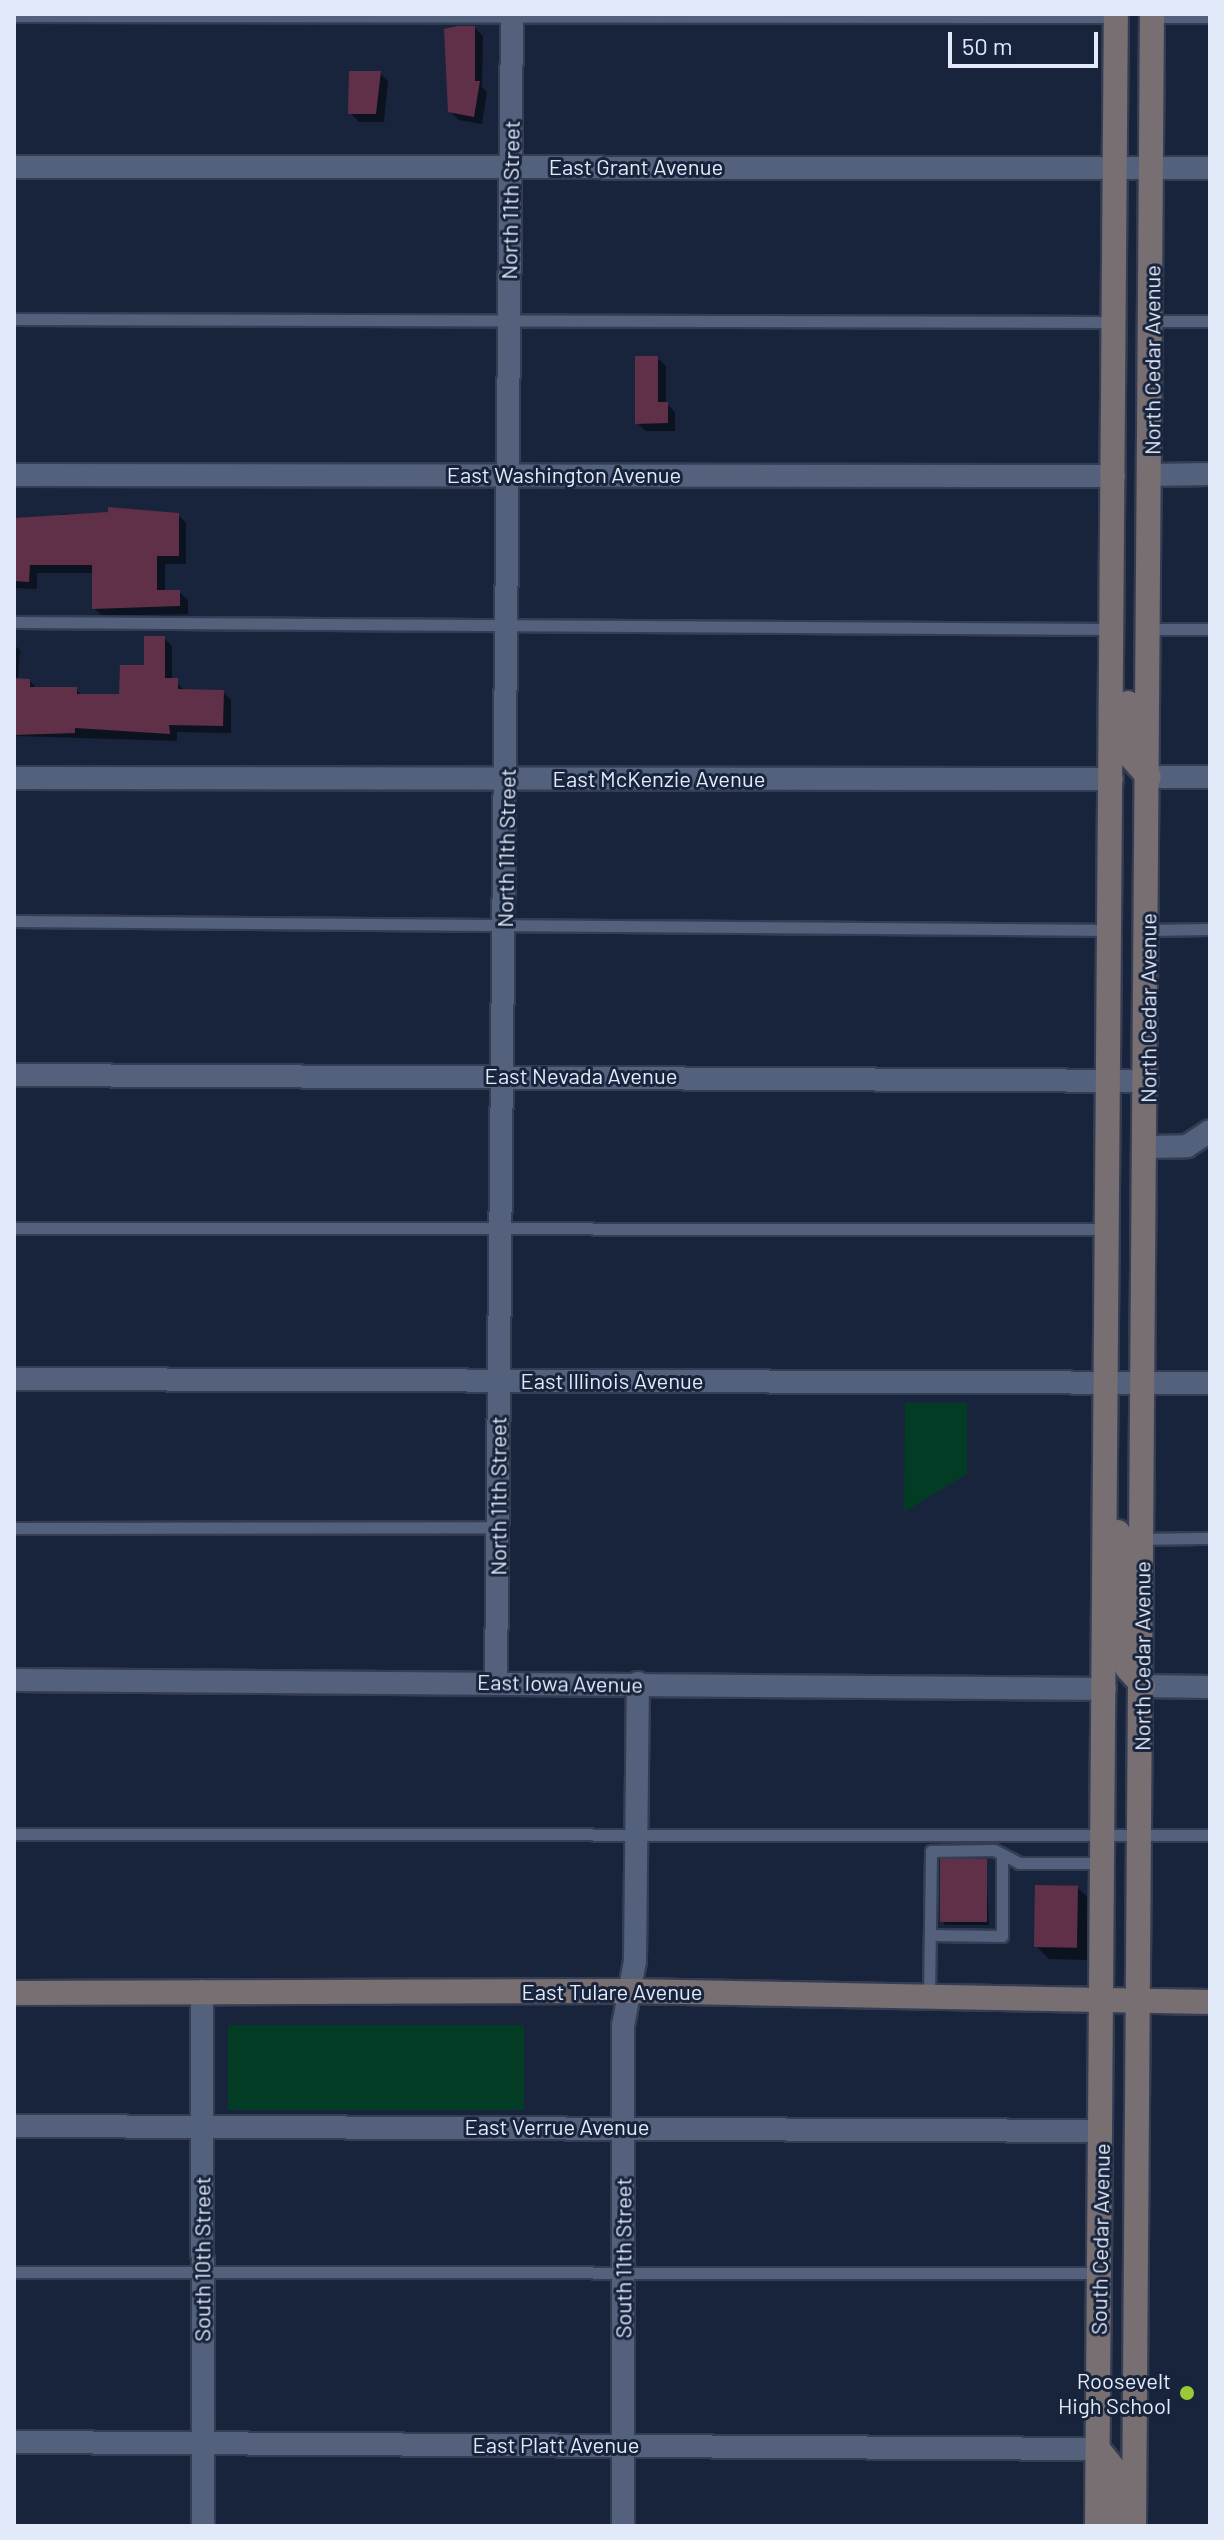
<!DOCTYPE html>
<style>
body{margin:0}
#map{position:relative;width:1224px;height:2540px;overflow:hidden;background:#18243c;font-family:Barlow,sans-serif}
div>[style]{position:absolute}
.green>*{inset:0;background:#023c24;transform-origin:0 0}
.shadow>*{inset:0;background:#0007}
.building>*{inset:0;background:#5f3047;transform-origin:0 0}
.roads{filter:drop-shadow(2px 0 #353d52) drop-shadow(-2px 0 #353d52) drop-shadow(0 2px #353d52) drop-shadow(0 -2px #353d52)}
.service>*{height:11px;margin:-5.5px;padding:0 5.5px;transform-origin:5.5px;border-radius:5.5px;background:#53617c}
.minor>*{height:22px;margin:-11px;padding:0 11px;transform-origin:11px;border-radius:11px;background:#53617c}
.secondary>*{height:24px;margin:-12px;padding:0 12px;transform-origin:12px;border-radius:12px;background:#786f72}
.dots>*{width:22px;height:22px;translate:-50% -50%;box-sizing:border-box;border:4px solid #18243c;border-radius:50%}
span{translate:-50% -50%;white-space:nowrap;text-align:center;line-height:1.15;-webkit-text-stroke:6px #18243c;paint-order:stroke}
.street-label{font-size:22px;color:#e2eafa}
.poi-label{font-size:22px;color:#e2eafa}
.right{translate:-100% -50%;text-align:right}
.frame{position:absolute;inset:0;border:16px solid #e2eafa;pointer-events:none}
.scale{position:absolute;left:948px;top:32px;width:150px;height:36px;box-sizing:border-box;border:4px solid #e2eafa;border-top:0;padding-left:10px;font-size:24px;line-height:28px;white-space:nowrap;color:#e2eafa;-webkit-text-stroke:6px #18243c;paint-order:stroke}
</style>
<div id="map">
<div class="green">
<i style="clip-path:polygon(905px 1403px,967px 1403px,967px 1474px,904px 1512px)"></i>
<i style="left:228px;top:2025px;width:296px;height:85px"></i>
</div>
<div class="shadow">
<i style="clip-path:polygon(475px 28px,483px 36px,482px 87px,487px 92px,482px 124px,459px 120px,450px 112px)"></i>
<i style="clip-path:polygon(380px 73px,388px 81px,384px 122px,359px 122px,350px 113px)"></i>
<i style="clip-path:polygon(657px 358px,666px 366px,666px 403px,675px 412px,675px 431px,646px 431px,637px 423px)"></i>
<i style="clip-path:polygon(63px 514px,178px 515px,186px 523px,186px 564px,165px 564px,165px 592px,179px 592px,188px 600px,188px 614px,102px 616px,94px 608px,94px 573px,37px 573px,37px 589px,14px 588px,14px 520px,49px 521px)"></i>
<i style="clip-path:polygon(164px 638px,172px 646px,172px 680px,186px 691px,223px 692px,231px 700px,231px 733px,177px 732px,177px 741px,14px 736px,14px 645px,20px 650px,18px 681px,30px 681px,37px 689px,76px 689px,82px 696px,121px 696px)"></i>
<i style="clip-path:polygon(986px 1861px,989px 1925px,945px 1925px,942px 1921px)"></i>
<i style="clip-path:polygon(1077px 1887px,1090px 1900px,1089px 1960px,1049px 1959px,1036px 1946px)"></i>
</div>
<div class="building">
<i style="clip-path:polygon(457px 26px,475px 26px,475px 81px,480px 81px,474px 117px,448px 112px,444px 29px)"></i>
<i style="clip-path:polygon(349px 71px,381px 71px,376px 114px,348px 114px)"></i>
<i style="clip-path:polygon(635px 356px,658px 356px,658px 402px,668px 402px,668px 423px,635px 424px)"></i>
<i style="clip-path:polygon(108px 507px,179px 513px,179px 556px,157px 556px,157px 590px,180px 590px,180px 606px,92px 609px,92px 565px,30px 565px,29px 582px,14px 581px,14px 518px,108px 512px)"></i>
<i style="clip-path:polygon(144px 636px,165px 636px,165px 678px,178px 678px,178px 689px,224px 690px,223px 726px,169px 725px,170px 734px,75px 728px,75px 733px,14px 735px,14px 678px,30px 679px,30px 687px,77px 687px,77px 694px,119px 694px,120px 665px,144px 665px)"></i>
<i style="left:940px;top:1859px;width:47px;height:63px"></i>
<i style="left:1035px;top:1885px;width:43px;height:62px;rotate:1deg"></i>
</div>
<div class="roads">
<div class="service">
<i style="left:14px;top:16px;width:1102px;rotate:0.05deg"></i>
<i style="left:1152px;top:17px;width:58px"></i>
<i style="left:14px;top:319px;width:1099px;rotate:0.16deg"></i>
<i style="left:1152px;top:321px;width:58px"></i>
<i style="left:14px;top:622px;width:1098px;rotate:0.37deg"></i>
<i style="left:1149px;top:629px;width:61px"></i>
<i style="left:14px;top:921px;width:1097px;rotate:0.47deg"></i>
<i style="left:1148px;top:930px;width:62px;rotate:-0.9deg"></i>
<i style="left:14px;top:1228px;width:1095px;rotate:0.05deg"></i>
<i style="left:14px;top:1528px;width:484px;rotate:-0.1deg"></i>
<i style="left:1143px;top:1539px;width:67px;rotate:-0.9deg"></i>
<i style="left:14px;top:1834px;width:1196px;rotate:0.05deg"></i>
<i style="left:930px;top:1935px;width:72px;rotate:0.8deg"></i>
<i style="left:1002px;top:1936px;width:82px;rotate:-90deg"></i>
<i style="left:929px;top:1996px;width:145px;rotate:-89.2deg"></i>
<i style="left:931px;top:1851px;width:63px;rotate:-0.9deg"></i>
<i style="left:994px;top:1850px;width:28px;rotate:27deg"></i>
<i style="left:1019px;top:1863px;width:84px"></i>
<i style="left:14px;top:2272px;width:1085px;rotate:0.05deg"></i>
</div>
<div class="minor">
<i style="left:14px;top:167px;width:1196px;rotate:0.05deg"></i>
<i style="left:14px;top:475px;width:1100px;rotate:0.05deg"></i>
<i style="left:1151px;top:475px;width:59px;rotate:-1deg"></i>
<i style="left:1149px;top:777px;width:61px"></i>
<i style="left:14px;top:778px;width:1098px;rotate:0.05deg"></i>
<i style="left:14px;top:1075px;width:1133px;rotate:0.3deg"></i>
<i style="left:1148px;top:1147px;width:39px;rotate:-1deg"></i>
<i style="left:1187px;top:1146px;width:27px;rotate:-33deg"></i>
<i style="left:14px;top:1379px;width:1196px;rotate:0.19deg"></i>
<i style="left:14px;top:1680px;width:1091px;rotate:0.47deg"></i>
<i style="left:496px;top:1682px;width:1668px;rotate:-89.45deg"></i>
<i style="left:1143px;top:1686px;width:67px;rotate:0.9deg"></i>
<i style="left:202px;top:1991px;width:535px;rotate:89.89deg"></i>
<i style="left:14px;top:2126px;width:1087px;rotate:0.26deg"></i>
<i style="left:14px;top:2442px;width:1084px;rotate:0.37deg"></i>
<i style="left:623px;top:2526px;width:500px;rotate:-90deg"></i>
<i style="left:623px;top:2026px;width:66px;rotate:-79.5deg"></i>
<i style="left:635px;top:1961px;width:278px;rotate:-89.4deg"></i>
</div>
<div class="secondary">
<i style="left:1128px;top:703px;width:51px;rotate:90deg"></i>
<i style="left:1128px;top:754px;width:31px;rotate:48deg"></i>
<i style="left:1118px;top:1532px;width:136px;rotate:86.2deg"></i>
<i style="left:1127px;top:1668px;width:24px;rotate:48deg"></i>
<i style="left:14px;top:1993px;width:616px;rotate:-0.19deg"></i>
<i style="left:630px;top:1991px;width:580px;rotate:1.09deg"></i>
<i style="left:1098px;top:2449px;width:27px;rotate:51deg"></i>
<i style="left:1115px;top:2470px;width:56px;rotate:88deg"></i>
<i style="left:1097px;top:2526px;width:2512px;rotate:-89.57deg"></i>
<i style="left:1134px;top:2526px;width:2512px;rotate:-89.59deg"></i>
</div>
</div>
<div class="dots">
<i style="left:1187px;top:2393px;background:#99cb36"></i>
</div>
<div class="street-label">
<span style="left:636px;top:167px">East Grant Avenue</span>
<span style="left:510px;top:200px;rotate:-89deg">North 11th Street</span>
<span style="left:1152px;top:360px;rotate:-90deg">North Cedar Avenue</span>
<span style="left:564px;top:475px">East Washington Avenue</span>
<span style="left:659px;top:779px">East McKenzie Avenue</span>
<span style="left:506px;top:848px;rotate:-89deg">North 11th Street</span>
<span style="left:1148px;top:1008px;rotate:-90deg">North Cedar Avenue</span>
<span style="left:581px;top:1076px">East Nevada Avenue</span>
<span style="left:612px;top:1381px">East Illinois Avenue</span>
<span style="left:498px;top:1496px;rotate:-90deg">North 11th Street</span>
<span style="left:1142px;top:1656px;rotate:-90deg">North Cedar Avenue</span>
<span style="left:560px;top:1683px;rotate:1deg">East Iowa Avenue</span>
<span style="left:612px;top:1992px">East Tulare Avenue</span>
<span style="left:557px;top:2127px">East Verrue Avenue</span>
<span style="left:1100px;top:2239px;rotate:-89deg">South Cedar Avenue</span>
<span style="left:623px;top:2258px;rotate:-90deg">South 11th Street</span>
<span style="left:202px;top:2259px;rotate:-90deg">South 10th Street</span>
<span style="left:556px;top:2445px">East Platt Avenue</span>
</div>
<div class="poi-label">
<span class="right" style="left:1171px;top:2393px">Roosevelt<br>High School</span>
</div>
<div class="frame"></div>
<div class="scale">50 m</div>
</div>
